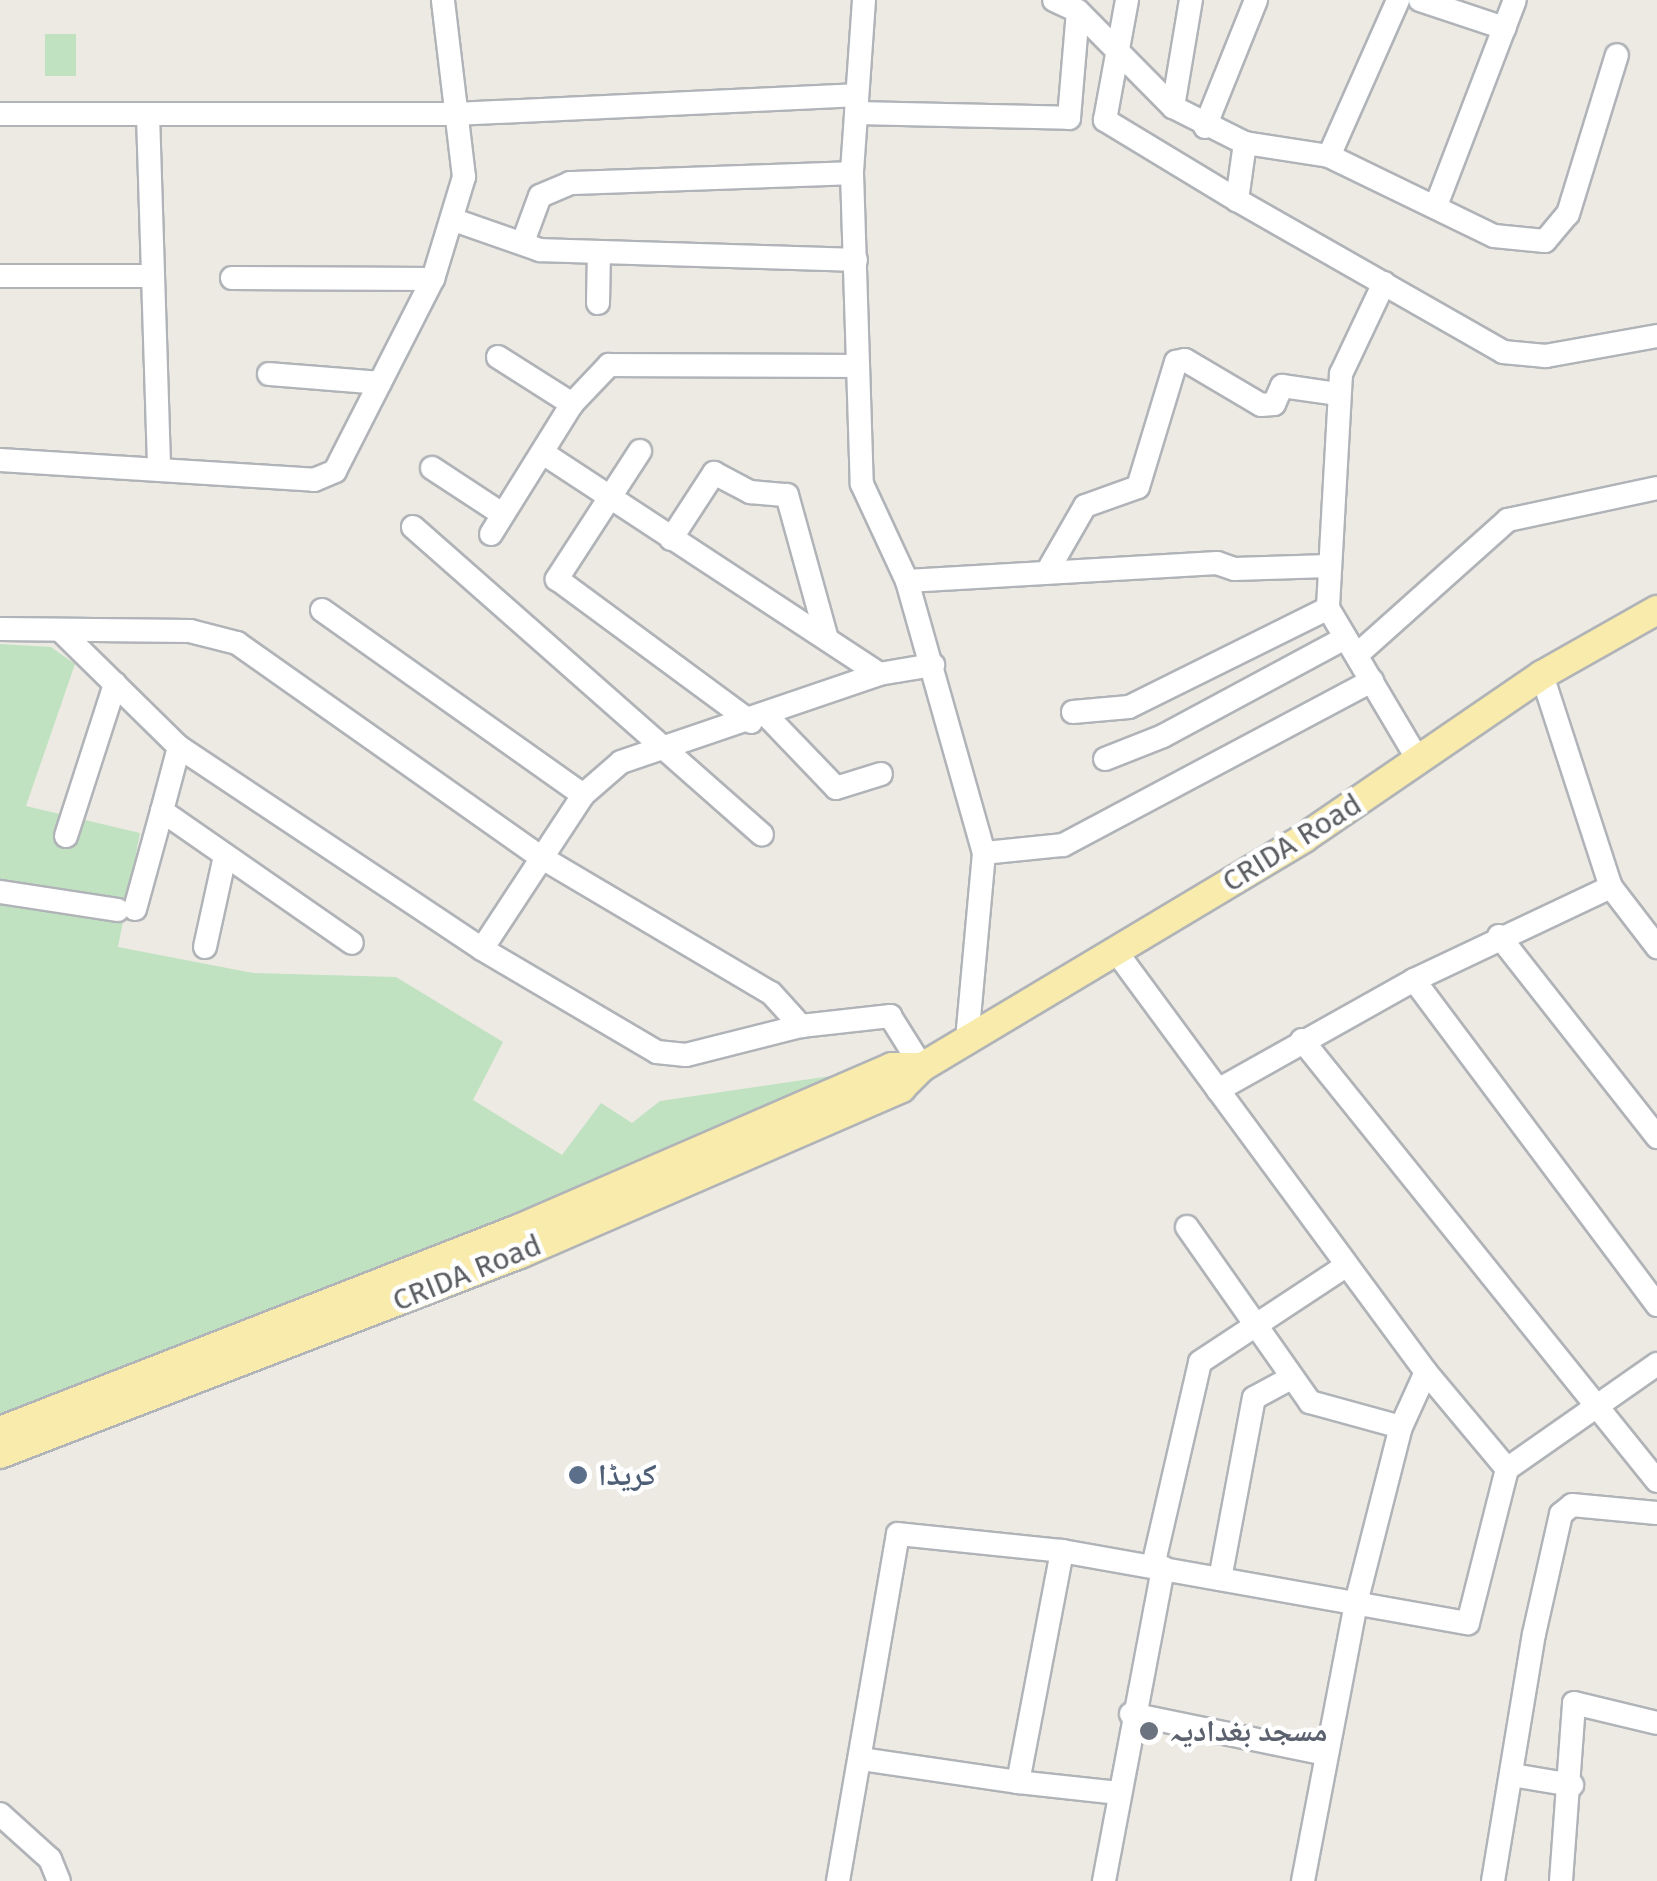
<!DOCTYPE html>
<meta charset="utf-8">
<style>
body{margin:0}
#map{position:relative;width:1657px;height:1881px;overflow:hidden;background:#eceae3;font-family:"Fira Sans","Noto Naskh Arabic",sans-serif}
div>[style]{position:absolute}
.green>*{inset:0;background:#c1e2c1;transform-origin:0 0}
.roads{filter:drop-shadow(2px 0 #b0b3b7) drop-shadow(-2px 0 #b0b3b7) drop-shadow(0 2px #b0b3b7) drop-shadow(0 -2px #b0b3b7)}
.minor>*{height:22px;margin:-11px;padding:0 11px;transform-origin:11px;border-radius:11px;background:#fff}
.major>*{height:28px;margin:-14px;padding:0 14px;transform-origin:14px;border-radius:14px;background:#f8ebac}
.dots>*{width:28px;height:28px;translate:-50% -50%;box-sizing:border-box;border:5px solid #fff;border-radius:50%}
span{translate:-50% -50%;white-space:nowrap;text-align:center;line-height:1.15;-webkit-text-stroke:9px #fff;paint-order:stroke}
.street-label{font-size:30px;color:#5b5e62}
.service-label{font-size:30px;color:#4e5e75;font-weight:700}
.left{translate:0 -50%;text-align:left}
.worship-label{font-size:30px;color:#5b616d;font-weight:700}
</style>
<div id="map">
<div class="green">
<i style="left:45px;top:34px;width:31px;height:42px"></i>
<i style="clip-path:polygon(0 644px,51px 647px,75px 664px,26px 806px,140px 833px,118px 947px,253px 973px,396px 977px,503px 1042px,473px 1100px,562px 1155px,601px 1103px,632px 1123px,660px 1101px,838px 1075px,340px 1289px,36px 1408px,0 1414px)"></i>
</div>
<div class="roads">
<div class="minor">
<i style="left:864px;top:0;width:173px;rotate:94deg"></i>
<i style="left:852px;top:173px;width:311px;rotate:88.2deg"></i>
<i style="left:862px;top:484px;width:107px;rotate:65.1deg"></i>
<i style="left:907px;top:581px;width:283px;rotate:74.2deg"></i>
<i style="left:984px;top:853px;width:189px;rotate:95.2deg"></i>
<i style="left:1054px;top:0;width:26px;rotate:25deg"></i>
<i style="left:1078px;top:11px;width:135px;rotate:45.3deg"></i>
<i style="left:1173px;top:107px;width:80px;rotate:26.6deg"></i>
<i style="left:1245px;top:143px;width:58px;rotate:98deg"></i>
<i style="left:1237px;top:200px;width:306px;rotate:29.7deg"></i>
<i style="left:1503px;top:352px;width:43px;rotate:5.3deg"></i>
<i style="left:1546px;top:356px;width:113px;rotate:-10.2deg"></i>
<i style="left:1127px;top:0;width:122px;rotate:100.4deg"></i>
<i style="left:1105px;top:120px;width:154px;rotate:31.2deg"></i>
<i style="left:1420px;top:0;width:89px;rotate:18.4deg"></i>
<i style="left:1173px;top:107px;width:109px;rotate:-80.5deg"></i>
<i style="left:856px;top:113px;width:213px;rotate:1.3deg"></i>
<i style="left:1069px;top:118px;width:107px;rotate:-85.2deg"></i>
<i style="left:0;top:114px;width:455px"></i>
<i style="left:455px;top:114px;width:400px;rotate:-2.7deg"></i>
<i style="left:148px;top:115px;width:355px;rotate:88.2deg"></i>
<i style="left:1205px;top:127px;width:137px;rotate:-68.1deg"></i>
<i style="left:1245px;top:143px;width:85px;rotate:8.8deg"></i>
<i style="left:1329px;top:156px;width:183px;rotate:25.9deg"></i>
<i style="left:1494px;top:236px;width:51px;rotate:5.6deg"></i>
<i style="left:1545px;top:241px;width:35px;rotate:-50deg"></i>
<i style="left:1568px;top:214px;width:166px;rotate:-72.9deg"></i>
<i style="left:1329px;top:156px;width:171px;rotate:-66.1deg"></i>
<i style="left:1437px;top:203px;width:217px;rotate:-69deg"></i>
<i style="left:454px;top:220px;width:91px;rotate:19.2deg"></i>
<i style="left:540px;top:250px;width:316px;rotate:1.8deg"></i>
<i style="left:523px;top:242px;width:49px;rotate:-69.7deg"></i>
<i style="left:540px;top:196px;width:33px;rotate:-23deg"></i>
<i style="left:570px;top:183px;width:282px;rotate:-2deg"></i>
<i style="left:0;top:276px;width:153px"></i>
<i style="left:232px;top:278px;width:201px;rotate:0.3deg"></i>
<i style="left:1384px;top:283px;width:101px;rotate:115.3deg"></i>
<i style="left:1341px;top:374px;width:234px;rotate:93.2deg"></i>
<i style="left:1328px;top:608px;width:178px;rotate:59.3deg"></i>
<i style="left:598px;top:303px;width:51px;rotate:-88.9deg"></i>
<i style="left:498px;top:357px;width:88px;rotate:32.4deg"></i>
<i style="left:269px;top:374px;width:111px;rotate:4.6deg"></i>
<i style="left:640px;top:451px;width:153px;rotate:123deg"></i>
<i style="left:557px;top:579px;width:241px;rotate:36.4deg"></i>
<i style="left:543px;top:453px;width:402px;rotate:33.3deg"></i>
<i style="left:0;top:460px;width:315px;rotate:3.6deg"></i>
<i style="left:314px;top:480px;width:23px;rotate:-23deg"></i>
<i style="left:335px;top:471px;width:216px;rotate:-63deg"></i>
<i style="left:433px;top:279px;width:107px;rotate:-73.1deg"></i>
<i style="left:464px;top:177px;width:178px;rotate:-96.8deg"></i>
<i style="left:432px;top:468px;width:84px;rotate:33.3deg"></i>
<i style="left:413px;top:527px;width:465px;rotate:41.4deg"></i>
<i style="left:491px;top:534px;width:153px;rotate:-58.1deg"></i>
<i style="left:572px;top:404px;width:54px;rotate:-46.5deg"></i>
<i style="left:609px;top:365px;width:245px;rotate:0.2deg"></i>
<i style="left:671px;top:539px;width:79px;rotate:-56.9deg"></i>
<i style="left:714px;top:473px;width:41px;rotate:27.8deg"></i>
<i style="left:750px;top:492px;width:37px;rotate:5deg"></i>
<i style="left:787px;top:495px;width:149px;rotate:74.5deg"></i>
<i style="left:1047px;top:572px;width:76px;rotate:-60.1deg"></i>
<i style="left:1085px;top:506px;width:56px;rotate:-19.7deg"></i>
<i style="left:1138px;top:487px;width:131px;rotate:-73.1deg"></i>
<i style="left:1176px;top:362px;width:9px;rotate:-13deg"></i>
<i style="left:1185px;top:360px;width:88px;rotate:30.6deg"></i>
<i style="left:1261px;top:405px;width:13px;rotate:-4deg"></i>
<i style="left:1274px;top:404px;width:20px;rotate:-66deg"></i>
<i style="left:1282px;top:386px;width:57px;rotate:8.1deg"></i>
<i style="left:907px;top:581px;width:311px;rotate:-3.3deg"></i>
<i style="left:1217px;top:563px;width:18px;rotate:19deg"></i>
<i style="left:1234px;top:569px;width:95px;rotate:-1.8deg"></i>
<i style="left:322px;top:610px;width:320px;rotate:35.3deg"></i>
<i style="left:0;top:629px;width:190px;rotate:0.6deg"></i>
<i style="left:190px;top:631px;width:49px;rotate:14.3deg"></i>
<i style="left:237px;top:643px;width:370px;rotate:35.2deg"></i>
<i style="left:539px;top:856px;width:269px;rotate:30.6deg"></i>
<i style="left:771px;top:993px;width:45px;rotate:47.7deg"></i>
<i style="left:801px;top:1026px;width:90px;rotate:-6.4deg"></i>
<i style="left:890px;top:1016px;width:60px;rotate:57.9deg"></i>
<i style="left:63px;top:633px;width:163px;rotate:44.5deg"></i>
<i style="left:179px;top:747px;width:364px;rotate:33.7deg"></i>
<i style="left:482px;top:949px;width:203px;rotate:30.5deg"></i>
<i style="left:657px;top:1052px;width:29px;rotate:6deg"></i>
<i style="left:686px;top:1055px;width:119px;rotate:-14.2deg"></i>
<i style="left:1359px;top:653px;width:200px;rotate:-41.8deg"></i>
<i style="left:1508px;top:520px;width:152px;rotate:-12.1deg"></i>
<i style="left:1542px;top:675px;width:223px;rotate:72deg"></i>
<i style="left:1611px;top:887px;width:76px;rotate:52.5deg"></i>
<i style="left:1073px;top:712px;width:56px;rotate:-5.1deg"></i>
<i style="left:1129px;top:707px;width:222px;rotate:-26.4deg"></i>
<i style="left:768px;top:717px;width:98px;rotate:46.2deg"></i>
<i style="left:836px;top:788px;width:47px;rotate:-17.3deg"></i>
<i style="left:179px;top:747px;width:66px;rotate:104.9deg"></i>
<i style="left:162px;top:811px;width:231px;rotate:34.8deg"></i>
<i style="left:1105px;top:759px;width:62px;rotate:-21.6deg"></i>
<i style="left:1163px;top:736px;width:207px;rotate:-28.3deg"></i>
<i style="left:66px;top:836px;width:160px;rotate:-72.1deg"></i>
<i style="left:984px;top:853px;width:79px;rotate:-5.8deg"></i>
<i style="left:1063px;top:845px;width:350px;rotate:-28deg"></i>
<i style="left:0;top:892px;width:119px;rotate:8.7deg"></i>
<i style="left:135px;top:909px;width:102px;rotate:-74.6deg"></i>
<i style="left:1499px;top:936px;width:256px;rotate:51.8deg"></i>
<i style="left:205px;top:947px;width:93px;rotate:-77.6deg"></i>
<i style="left:482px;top:949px;width:184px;rotate:-56.7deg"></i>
<i style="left:583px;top:795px;width:50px;rotate:-41deg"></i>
<i style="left:621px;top:762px;width:273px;rotate:-18.8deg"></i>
<i style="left:879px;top:674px;width:55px;rotate:-9.5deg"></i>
<i style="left:1115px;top:950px;width:524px;rotate:53.61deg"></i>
<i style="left:1426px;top:1372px;width:126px;rotate:50.1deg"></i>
<i style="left:1414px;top:980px;width:406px;rotate:53.2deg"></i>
<i style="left:1302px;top:1040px;width:566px;rotate:51.17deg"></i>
<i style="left:1218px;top:1090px;width:225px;rotate:-29.3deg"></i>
<i style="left:1414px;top:980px;width:218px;rotate:-25.3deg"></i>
<i style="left:1187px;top:1227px;width:214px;rotate:54.9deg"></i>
<i style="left:1310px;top:1402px;width:94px;rotate:15.4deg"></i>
<i style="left:1153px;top:1566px;width:209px;rotate:-77deg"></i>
<i style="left:1200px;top:1362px;width:176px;rotate:-33.4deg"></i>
<i style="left:1220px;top:1579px;width:184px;rotate:-79.4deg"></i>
<i style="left:1254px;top:1398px;width:42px;rotate:-28.4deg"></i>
<i style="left:1131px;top:1714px;width:199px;rotate:11.6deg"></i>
<i style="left:861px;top:1759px;width:159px;rotate:8.3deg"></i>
<i style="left:1018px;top:1782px;width:235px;rotate:-79.2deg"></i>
<i style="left:1512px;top:1775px;width:61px;rotate:9.5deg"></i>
<i style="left:1018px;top:1782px;width:102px;rotate:6.2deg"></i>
<i style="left:0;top:1814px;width:67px;rotate:42deg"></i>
<i style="left:50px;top:1859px;width:24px;rotate:68deg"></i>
<i style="left:838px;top:1881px;width:352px;rotate:-80.2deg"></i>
<i style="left:898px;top:1534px;width:165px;rotate:5.9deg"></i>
<i style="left:1062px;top:1551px;width:412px;rotate:10.1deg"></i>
<i style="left:1468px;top:1623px;width:159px;rotate:-75.8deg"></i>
<i style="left:1507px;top:1469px;width:183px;rotate:-35deg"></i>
<i style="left:1104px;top:1881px;width:319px;rotate:-79.3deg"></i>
<i style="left:1303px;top:1881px;width:283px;rotate:-79.2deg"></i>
<i style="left:1356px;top:1603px;width:182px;rotate:-75.7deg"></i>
<i style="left:1401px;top:1427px;width:60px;rotate:-65.6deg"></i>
<i style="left:1493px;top:1881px;width:250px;rotate:-80.6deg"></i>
<i style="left:1534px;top:1634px;width:123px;rotate:-77.3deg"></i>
<i style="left:1561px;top:1514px;width:14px;rotate:-39deg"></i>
<i style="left:1572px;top:1505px;width:85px;rotate:5.4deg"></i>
<i style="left:1561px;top:1881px;width:178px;rotate:-85.8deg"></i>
<i style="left:1574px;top:1703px;width:85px;rotate:13.5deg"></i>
</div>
<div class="major">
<i style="left:0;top:1431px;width:556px;rotate:-21.3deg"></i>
<i style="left:518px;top:1229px;width:408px;rotate:-23.4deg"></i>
<i style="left:892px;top:1067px;width:30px"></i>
<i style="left:0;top:1454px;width:557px;rotate:-21.04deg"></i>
<i style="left:520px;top:1254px;width:416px;rotate:-23.5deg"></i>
<i style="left:901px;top:1088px;width:30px;rotate:-45deg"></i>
<i style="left:922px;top:1067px;width:445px;rotate:-30.9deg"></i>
<i style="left:1304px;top:838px;width:288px;rotate:-34.4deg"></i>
<i style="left:1542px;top:675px;width:132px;rotate:-29.5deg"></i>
</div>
</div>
<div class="dots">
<i style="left:578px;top:1475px;background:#5c6f8a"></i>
<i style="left:1149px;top:1731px;background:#6b7280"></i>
</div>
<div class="street-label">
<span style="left:1292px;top:843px;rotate:-32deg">CRIDA Road</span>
<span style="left:467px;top:1273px;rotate:-22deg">CRIDA Road</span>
</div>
<div class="service-label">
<span class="left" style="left:598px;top:1475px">کریڈا</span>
</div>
<div class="worship-label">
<span class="left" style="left:1169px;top:1731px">مسجد بغدادیہ</span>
</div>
</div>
